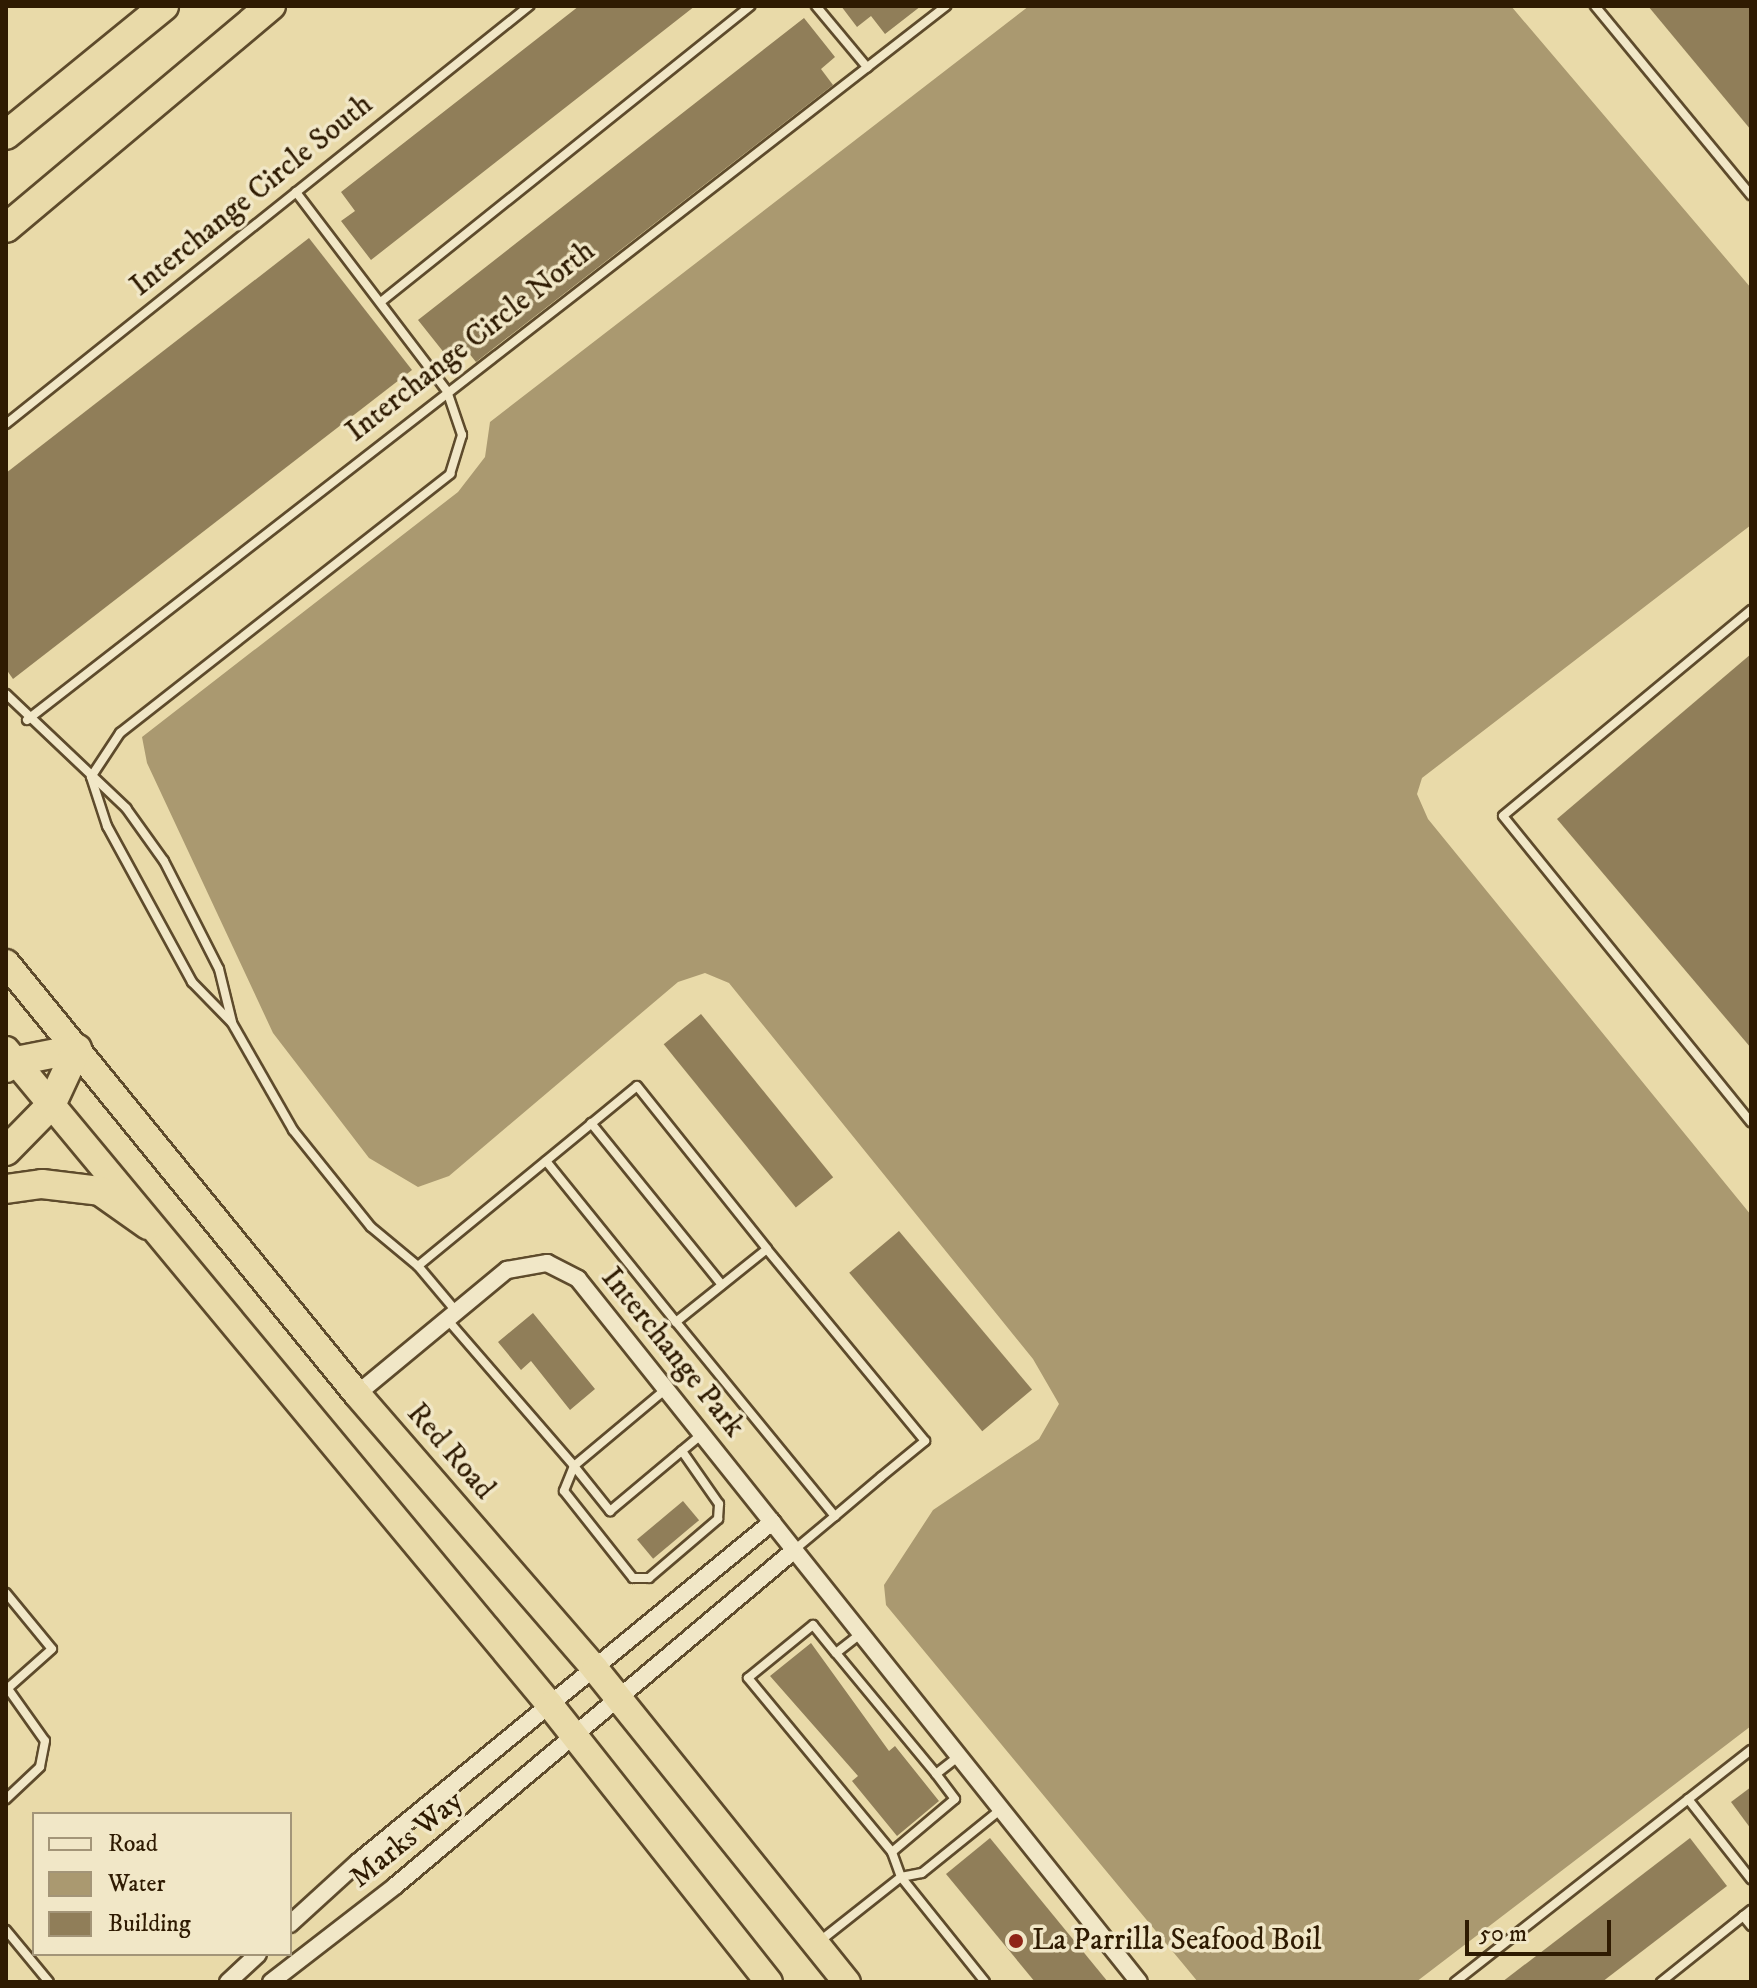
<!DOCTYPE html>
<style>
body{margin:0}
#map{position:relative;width:1757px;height:1988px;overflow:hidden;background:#e9daa9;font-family:"IM FELL DW Pica",serif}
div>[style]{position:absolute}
.water>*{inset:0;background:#aa9970}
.building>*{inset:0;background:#907e59;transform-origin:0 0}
.roads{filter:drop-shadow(2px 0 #5e4b2c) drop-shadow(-2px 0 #5e4b2c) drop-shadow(0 2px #5e4b2c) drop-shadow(0 -2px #5e4b2c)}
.service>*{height:8px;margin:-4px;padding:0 4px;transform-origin:4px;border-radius:4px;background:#f1e7c7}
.minor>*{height:16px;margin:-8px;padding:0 8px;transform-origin:8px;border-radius:8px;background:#f1e7c7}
.trunk>*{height:26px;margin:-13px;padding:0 13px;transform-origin:13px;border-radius:13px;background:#e9daa9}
.motorway>*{height:28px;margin:-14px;padding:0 14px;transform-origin:14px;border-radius:14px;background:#e9daa9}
.dots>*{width:22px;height:22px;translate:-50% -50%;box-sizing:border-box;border:4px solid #f1e7c7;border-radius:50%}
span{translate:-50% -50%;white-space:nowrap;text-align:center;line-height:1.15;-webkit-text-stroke:7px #f1e7c7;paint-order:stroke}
.street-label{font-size:30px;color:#2f1b02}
.poi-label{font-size:30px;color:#2f1b02}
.left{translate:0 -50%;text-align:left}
.frame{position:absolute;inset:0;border:8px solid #2f1b02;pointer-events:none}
.legend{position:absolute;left:32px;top:1812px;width:260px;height:144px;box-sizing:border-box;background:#f1e7c7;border:2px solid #a39578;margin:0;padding:10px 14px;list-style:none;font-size:24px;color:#2f1b02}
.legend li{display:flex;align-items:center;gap:16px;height:40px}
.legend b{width:40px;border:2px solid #a39578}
.scale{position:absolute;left:1465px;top:1920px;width:146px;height:36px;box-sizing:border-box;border:4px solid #2f1b02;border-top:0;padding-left:10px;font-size:24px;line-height:28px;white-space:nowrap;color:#2f1b02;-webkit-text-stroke:6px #f1e7c7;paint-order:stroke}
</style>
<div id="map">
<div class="water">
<i style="clip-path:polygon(1029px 6px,1511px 6px,1751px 288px,1751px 525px,1422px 778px,1417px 794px,1428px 819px,1751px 1215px,1751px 1726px,1416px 1982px,1198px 1982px,886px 1605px,884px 1585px,933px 1510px,1039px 1439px,1059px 1404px,1033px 1359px,729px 983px,705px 973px,678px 982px,449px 1176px,418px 1187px,369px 1158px,273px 1033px,147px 763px,142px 737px,458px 492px,485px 457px,490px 422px)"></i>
</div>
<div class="building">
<i style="clip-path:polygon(579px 6px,695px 6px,371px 260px,341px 221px,355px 211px,341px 192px)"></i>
<i style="clip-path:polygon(841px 6px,921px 6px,885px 34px,871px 16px,857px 27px)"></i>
<i style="clip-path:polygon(1648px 6px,1751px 6px,1751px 130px)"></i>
<i style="clip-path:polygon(804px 18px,835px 57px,821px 69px,833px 85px,476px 362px,464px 347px,449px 359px,418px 320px)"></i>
<i style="clip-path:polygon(309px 238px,412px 370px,13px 679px,6px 669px,6px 473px)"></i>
<i style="clip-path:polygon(1751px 654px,1751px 1048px,1557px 819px)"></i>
<i style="left:701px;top:1014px;width:210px;height:48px;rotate:51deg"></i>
<i style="left:899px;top:1231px;width:207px;height:65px;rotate:50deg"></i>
<i style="clip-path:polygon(533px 1313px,595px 1389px,570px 1410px,531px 1361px,521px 1370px,498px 1342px)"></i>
<i style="left:683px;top:1501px;width:25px;height:60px;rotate:50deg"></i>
<i style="clip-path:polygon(811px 1643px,889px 1751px,895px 1746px,939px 1801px,897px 1836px,852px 1781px,858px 1776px,770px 1676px)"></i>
<i style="clip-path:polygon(1751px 1787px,1751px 1829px,1731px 1802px)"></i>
<i style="clip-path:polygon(990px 1838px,1108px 1982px,1035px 1982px,946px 1874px)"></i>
<i style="clip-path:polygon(1690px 1838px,1727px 1886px,1602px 1982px,1502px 1982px)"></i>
</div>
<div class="roads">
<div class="service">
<i style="left:816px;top:6px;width:80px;rotate:50.1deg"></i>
<i style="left:1595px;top:6px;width:245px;rotate:50.5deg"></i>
<i style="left:382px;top:301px;width:472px;rotate:-38.7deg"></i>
<i style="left:6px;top:424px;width:670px;rotate:-38.63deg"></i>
<i style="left:1751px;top:610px;width:322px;rotate:140.3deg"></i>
<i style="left:1503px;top:816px;width:394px;rotate:51deg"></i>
<i style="left:6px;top:694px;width:166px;rotate:43.5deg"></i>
<i style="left:126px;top:808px;width:65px;rotate:54.4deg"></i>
<i style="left:164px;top:861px;width:121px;rotate:63deg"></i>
<i style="left:219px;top:969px;width:55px;rotate:76.2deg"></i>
<i style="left:27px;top:720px;width:1164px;rotate:-37.84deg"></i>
<i style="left:91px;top:777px;width:53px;rotate:-56.6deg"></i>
<i style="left:120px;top:733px;width:420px;rotate:-38.1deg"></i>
<i style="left:450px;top:474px;width:41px;rotate:-72.9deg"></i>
<i style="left:462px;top:435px;width:46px;rotate:-108.8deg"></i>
<i style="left:447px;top:391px;width:250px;rotate:-127.2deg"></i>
<i style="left:91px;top:777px;width:52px;rotate:71.9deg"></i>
<i style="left:107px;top:826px;width:178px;rotate:61.4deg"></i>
<i style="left:192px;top:982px;width:57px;rotate:45.7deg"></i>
<i style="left:232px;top:1023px;width:123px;rotate:60.3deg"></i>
<i style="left:293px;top:1130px;width:124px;rotate:51.2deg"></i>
<i style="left:371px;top:1227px;width:61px;rotate:39.7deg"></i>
<i style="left:418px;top:1266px;width:57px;rotate:49.9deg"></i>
<i style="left:591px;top:1123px;width:208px;rotate:51deg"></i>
<i style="left:546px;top:1161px;width:207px;rotate:51.1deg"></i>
<i style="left:418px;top:1266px;width:283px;rotate:-39.4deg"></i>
<i style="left:637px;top:1086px;width:208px;rotate:51.4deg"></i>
<i style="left:446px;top:1318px;width:196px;rotate:49.1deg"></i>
<i style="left:574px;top:1466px;width:27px;rotate:112deg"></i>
<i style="left:564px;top:1491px;width:111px;rotate:51.6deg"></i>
<i style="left:633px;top:1578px;width:16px"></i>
<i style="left:649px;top:1578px;width:91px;rotate:-40.5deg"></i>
<i style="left:718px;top:1519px;width:15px;rotate:-86deg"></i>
<i style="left:719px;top:1504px;width:65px;rotate:-124.9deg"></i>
<i style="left:666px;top:1389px;width:120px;rotate:140.1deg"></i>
<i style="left:574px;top:1466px;width:58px;rotate:51.3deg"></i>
<i style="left:610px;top:1511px;width:119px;rotate:-39.9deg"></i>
<i style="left:793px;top:1551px;width:55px;rotate:-39.8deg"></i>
<i style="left:835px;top:1516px;width:60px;rotate:-40.3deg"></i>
<i style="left:881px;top:1477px;width:57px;rotate:-39.3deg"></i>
<i style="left:925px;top:1441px;width:249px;rotate:-129.5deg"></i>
<i style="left:767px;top:1249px;width:117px;rotate:141.3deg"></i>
<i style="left:676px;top:1322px;width:251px;rotate:50.7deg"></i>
<i style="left:6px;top:1593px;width:72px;rotate:50.6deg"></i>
<i style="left:52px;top:1649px;width:59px;rotate:138.4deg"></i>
<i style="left:836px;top:1653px;width:157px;rotate:50.4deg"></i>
<i style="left:936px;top:1774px;width:28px;rotate:-38deg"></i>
<i style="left:6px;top:1686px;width:67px;rotate:54.7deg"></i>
<i style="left:45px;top:1741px;width:26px;rotate:101deg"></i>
<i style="left:40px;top:1767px;width:47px;rotate:136.7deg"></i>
<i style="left:1688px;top:1799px;width:102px;rotate:51.8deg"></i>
<i style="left:892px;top:1852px;width:82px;rotate:-40.1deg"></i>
<i style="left:955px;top:1799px;width:31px;rotate:-127deg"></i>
<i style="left:901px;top:1877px;width:134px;rotate:51.3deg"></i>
<i style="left:901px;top:1877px;width:21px;rotate:-11deg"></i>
<i style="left:922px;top:1873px;width:100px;rotate:-38.9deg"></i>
<i style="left:1743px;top:1916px;width:13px;rotate:51deg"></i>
<i style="left:6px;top:1930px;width:67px;rotate:50.4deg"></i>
<i style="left:820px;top:1941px;width:103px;rotate:-38.3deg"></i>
<i style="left:901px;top:1877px;width:27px;rotate:-110deg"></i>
<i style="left:892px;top:1852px;width:226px;rotate:-129.6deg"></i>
<i style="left:748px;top:1678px;width:84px;rotate:-39.2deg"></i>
<i style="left:813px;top:1625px;width:36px;rotate:51deg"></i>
<i style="left:836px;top:1653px;width:29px;rotate:-38deg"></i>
<i style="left:1455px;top:1982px;width:376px;rotate:-38.1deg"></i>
<i style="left:1661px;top:1982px;width:115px;rotate:-38.7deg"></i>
</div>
<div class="minor">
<i style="left:357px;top:1394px;width:195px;rotate:-39.6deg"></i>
<i style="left:507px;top:1270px;width:41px;rotate:-9.9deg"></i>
<i style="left:547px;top:1263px;width:35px;rotate:27deg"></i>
<i style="left:578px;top:1279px;width:899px;rotate:51.41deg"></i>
<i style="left:290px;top:1924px;width:92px;rotate:-42.4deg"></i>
<i style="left:358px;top:1862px;width:536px;rotate:-39.39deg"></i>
<i style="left:228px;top:1982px;width:41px;rotate:-43deg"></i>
<i style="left:271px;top:1982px;width:157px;rotate:-37.7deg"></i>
<i style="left:395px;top:1886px;width:519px;rotate:-40.07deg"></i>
</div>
<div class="trunk">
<i style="left:6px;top:963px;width:556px;rotate:50.84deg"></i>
<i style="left:357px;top:1394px;width:364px;rotate:49.1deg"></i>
<i style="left:595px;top:1669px;width:402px;rotate:51.2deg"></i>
<i style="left:6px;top:1050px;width:851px;rotate:50.29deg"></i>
<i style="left:550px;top:1705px;width:353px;rotate:51.7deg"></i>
</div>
<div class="motorway">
<i style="left:6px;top:135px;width:204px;rotate:-39.2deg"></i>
<i style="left:6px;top:228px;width:346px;rotate:-40deg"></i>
<i style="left:6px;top:1068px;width:12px;rotate:-35deg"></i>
<i style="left:16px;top:1061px;width:62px;rotate:-11.1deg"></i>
<i style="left:6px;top:1151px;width:64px;rotate:-45.6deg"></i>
<i style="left:51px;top:1105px;width:62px;rotate:-65.1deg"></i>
<i style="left:6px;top:1189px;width:36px;rotate:-8deg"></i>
<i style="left:42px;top:1184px;width:58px;rotate:6.9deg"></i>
<i style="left:100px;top:1191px;width:59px;rotate:35.3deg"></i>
</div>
</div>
<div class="dots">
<i style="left:1016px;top:1941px;background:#8f2418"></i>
</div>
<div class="street-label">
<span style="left:252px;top:196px;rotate:-39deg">Interchange Circle South</span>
<span style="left:471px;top:342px;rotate:-38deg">Interchange Circle North</span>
<span style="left:672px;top:1353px;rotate:51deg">Interchange Park</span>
<span style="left:450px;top:1452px;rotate:49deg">Red Road</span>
<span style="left:407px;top:1840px;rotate:-39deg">Marks Way</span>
</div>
<div class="poi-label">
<span class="left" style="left:1032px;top:1941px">La Parrilla Seafood Boil</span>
</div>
<div class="frame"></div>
<ul class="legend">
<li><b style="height:10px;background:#f1e7c7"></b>Road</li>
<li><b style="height:22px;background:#aa9970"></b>Water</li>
<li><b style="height:22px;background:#907e59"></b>Building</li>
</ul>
<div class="scale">50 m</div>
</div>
